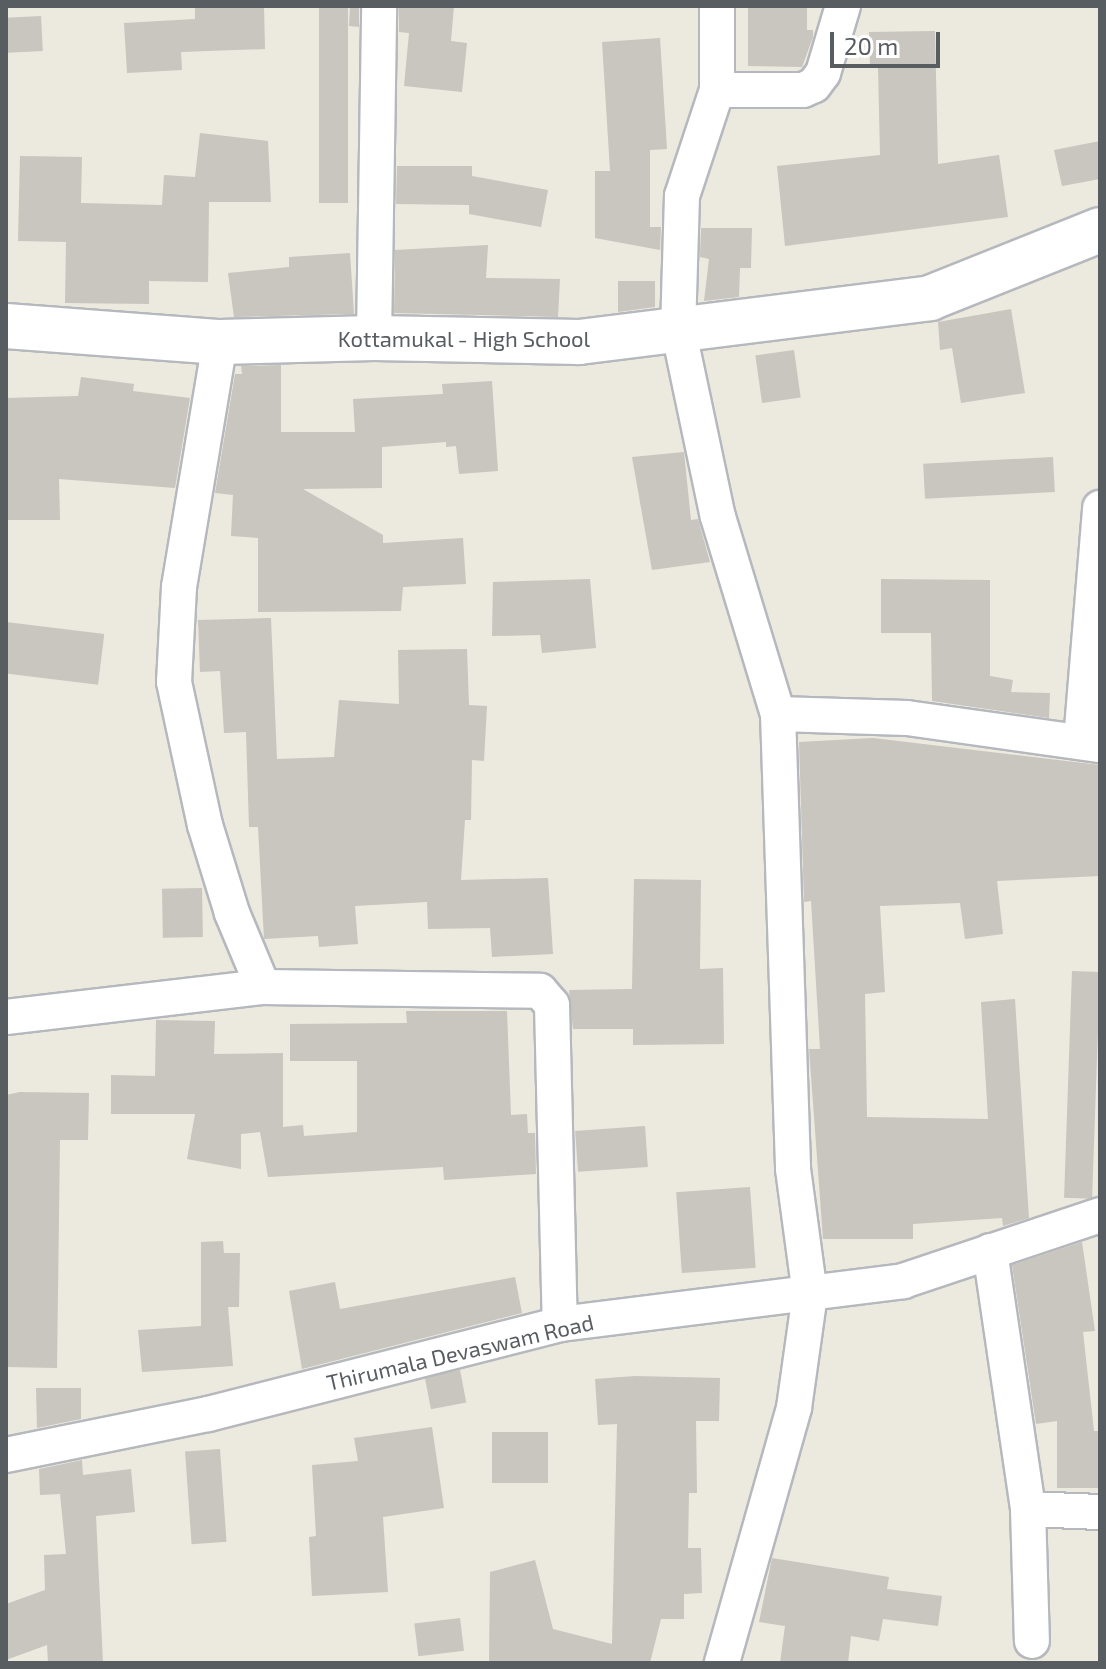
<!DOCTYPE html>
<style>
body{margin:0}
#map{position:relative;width:1106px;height:1669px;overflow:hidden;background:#ece9df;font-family:"Exo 2",sans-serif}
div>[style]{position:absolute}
.building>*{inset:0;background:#c9c5bf;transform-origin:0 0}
.roads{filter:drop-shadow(2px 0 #b5b8bd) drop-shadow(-2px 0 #b5b8bd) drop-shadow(0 2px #b5b8bd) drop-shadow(0 -2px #b5b8bd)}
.street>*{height:34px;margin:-17px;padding:0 17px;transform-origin:17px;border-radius:17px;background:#fff}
.secondary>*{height:44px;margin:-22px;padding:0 22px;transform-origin:22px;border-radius:22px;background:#fff}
span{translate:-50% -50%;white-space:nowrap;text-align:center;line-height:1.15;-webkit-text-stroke:7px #fff;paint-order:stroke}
.street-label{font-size:22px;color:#585d61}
.frame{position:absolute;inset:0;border:8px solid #585d61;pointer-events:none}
.scale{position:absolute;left:830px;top:32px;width:110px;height:36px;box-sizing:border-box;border:4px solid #585d61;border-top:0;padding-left:10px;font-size:24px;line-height:28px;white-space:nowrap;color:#585d61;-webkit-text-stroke:6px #fff;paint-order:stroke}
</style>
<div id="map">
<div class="building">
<i style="clip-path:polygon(195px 6px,264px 6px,265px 49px,181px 52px,182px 70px,127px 73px,124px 23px,195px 19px)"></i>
<i style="left:319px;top:6px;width:29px;height:197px"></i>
<i style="clip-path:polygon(350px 6px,359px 6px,359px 27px,349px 26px)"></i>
<i style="clip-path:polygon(399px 6px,454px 6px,451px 41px,467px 43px,462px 92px,404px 86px,409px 33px,399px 32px)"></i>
<i style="clip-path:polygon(748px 6px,807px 6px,807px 30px,813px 30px,813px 37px,802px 67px,748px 66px)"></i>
<i style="left:41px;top:16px;width:35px;height:35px;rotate:87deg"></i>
<i style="clip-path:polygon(935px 31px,938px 164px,999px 155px,1008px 217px,785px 246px,777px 166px,880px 155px,878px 66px,870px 66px,869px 32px)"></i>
<i style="clip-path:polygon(660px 38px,667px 149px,650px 150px,650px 227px,661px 227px,660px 250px,595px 238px,595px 171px,610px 171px,602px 42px)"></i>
<i style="clip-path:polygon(200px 133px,268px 141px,271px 202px,209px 202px,208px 282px,149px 281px,149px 304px,65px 303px,66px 242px,18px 241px,20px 156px,82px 157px,81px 203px,162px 205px,164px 175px,195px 177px)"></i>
<i style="clip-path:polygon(1100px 141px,1100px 179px,1062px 186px,1054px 150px)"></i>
<i style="clip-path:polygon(397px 166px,472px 166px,472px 176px,548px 190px,541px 227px,469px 214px,469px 205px,396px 204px)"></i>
<i style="clip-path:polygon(701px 228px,752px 228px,751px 268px,740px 268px,739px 297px,704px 301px,709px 259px,700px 257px)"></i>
<i style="clip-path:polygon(488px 245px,486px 278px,560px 279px,558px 317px,394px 313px,395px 250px)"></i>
<i style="clip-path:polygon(350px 253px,354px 314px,234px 317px,228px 273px,289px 267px,289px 257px)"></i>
<i style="clip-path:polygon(618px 281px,655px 281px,655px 307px,618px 312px)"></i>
<i style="clip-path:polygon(1011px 309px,1025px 393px,961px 403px,952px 348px,940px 350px,938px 322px)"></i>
<i style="left:794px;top:350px;width:48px;height:39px;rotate:82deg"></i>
<i style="clip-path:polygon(281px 365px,281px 432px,355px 432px,353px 399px,443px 394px,442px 384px,492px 381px,498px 471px,459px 474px,456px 446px,446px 447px,446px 442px,382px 447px,382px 488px,303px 489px,383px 535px,383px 543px,463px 538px,466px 584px,403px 587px,401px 611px,258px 612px,258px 538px,231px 536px,233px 495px,215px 493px,235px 374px,242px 374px,241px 366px)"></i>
<i style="clip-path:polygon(81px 377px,134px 384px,133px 391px,190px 398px,175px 488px,59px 479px,60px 520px,6px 520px,6px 398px,78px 396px)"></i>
<i style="clip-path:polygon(684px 452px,691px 520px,698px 519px,710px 562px,652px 570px,632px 457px)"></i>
<i style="left:1053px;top:457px;width:35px;height:130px;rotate:87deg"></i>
<i style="clip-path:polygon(590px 579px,596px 648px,542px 653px,540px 635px,492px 636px,493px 582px)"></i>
<i style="clip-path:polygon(881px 579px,990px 580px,990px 676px,1013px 680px,1011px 692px,1050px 693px,1049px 718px,932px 701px,931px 633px,881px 633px)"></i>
<i style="clip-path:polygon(271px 618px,277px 759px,334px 757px,339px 700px,399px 704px,398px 650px,467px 649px,469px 705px,487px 706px,484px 761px,472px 760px,471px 820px,465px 820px,461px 880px,548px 878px,553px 954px,492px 957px,490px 928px,428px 929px,427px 902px,355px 906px,358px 944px,319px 947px,318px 936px,264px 939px,258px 827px,249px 827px,246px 732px,224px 733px,220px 671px,200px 672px,198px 620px)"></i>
<i style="left:6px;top:622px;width:99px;height:51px;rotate:7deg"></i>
<i style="clip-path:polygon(873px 738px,1100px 765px,1100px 876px,997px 881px,1003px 934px,965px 939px,960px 903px,880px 906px,885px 992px,865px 994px,867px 1117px,988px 1119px,981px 1002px,1015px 999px,1029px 1218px,1003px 1226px,1002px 1218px,913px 1224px,913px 1239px,823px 1239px,809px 1049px,820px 1049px,811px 901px,804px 902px,799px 742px)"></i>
<i style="clip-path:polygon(634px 879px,701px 880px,700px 969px,723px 968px,724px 1044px,633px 1045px,633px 1029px,573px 1029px,569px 990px,632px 989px)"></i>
<i style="left:202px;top:888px;width:49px;height:40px;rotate:89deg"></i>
<i style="left:1072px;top:971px;width:28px;height:227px;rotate:2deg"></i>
<i style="clip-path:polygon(406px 1011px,507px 1011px,511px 1115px,527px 1114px,528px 1133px,535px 1133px,536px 1174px,444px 1180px,443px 1167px,268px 1177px,260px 1132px,241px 1134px,241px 1169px,187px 1159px,195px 1114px,111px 1114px,111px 1075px,155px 1076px,156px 1020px,215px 1021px,214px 1054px,283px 1053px,283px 1127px,303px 1125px,304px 1136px,357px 1132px,357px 1061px,290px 1061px,290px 1024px,407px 1023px)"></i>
<i style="clip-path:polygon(20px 1092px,89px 1093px,88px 1140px,60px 1140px,57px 1368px,6px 1367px,6px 1095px)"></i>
<i style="left:645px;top:1126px;width:41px;height:70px;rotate:86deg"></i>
<i style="left:750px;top:1187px;width:81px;height:74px;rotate:86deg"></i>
<i style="clip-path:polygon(223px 1241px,224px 1253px,240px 1253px,239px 1307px,228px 1307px,233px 1366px,142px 1372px,138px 1330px,201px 1326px,201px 1242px)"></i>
<i style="clip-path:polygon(1082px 1242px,1095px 1331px,1083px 1332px,1094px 1431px,1100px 1431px,1100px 1488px,1057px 1488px,1057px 1421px,1036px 1424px,1012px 1265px)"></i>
<i style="clip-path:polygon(515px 1277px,522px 1313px,302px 1369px,289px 1291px,335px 1282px,340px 1309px)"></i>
<i style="left:460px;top:1370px;width:33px;height:36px;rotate:79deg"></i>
<i style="clip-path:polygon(635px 1376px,720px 1378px,719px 1421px,696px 1421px,697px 1493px,689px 1493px,688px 1548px,701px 1548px,702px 1593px,684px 1594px,684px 1619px,661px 1619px,650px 1663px,489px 1663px,490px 1572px,535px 1560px,553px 1629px,612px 1644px,617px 1424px,598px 1425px,595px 1379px)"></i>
<i style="clip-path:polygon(36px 1388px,81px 1388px,81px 1419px,37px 1428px)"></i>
<i style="clip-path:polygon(432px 1427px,444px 1508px,383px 1517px,388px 1592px,312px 1596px,309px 1537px,316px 1536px,312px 1465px,358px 1461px,354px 1438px)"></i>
<i style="left:492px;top:1432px;width:56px;height:51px"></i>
<i style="left:220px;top:1449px;width:93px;height:35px;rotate:86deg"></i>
<i style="clip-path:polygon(82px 1460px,83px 1475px,131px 1469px,135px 1512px,96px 1516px,103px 1663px,48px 1663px,47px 1645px,6px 1660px,6px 1604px,45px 1590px,44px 1555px,66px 1554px,60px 1494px,40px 1495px,39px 1469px)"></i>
<i style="clip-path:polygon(772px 1558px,889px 1577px,887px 1589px,942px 1596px,938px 1626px,883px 1619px,879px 1641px,851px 1636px,848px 1663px,780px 1663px,785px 1626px,759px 1622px)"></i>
<i style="left:460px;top:1618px;width:33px;height:46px;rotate:83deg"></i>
</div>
<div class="roads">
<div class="street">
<i style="left:717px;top:6px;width:84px;rotate:90deg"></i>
<i style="left:717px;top:90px;width:112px;rotate:108.3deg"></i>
<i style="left:682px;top:196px;width:132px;rotate:91.7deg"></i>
<i style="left:678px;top:328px;width:193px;rotate:78.1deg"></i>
<i style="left:718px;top:517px;width:206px;rotate:73.1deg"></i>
<i style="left:778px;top:714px;width:455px;rotate:88.1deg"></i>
<i style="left:793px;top:1169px;width:126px;rotate:82.3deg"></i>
<i style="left:810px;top:1294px;width:115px;rotate:98deg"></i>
<i style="left:794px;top:1408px;width:265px;rotate:105.8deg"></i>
<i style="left:717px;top:90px;width:86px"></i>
<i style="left:803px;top:90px;width:12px;rotate:-24deg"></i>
<i style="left:814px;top:85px;width:15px;rotate:-53deg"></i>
<i style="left:823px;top:73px;width:70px;rotate:-73.4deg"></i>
<i style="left:374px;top:338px;width:332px;rotate:-89.1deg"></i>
<i style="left:220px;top:342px;width:248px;rotate:99.5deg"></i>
<i style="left:179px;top:587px;width:95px;rotate:93deg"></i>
<i style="left:174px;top:682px;width:146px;rotate:77.8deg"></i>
<i style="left:205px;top:825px;width:92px;rotate:72.9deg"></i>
<i style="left:232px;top:913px;width:80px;rotate:67.3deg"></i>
<i style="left:778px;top:714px;width:129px;rotate:1.8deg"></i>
<i style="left:907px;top:718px;width:195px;rotate:8deg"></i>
<i style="left:1081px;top:741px;width:234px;rotate:-85.3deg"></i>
<i style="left:6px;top:1017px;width:259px;rotate:-6.7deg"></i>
<i style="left:263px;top:987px;width:277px;rotate:0.8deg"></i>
<i style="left:540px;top:991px;width:18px;rotate:49deg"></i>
<i style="left:552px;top:1005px;width:319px;rotate:88.6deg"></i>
<i style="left:990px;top:1251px;width:261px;rotate:81.6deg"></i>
<i style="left:1028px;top:1509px;width:132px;rotate:88.3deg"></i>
<i style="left:6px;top:1455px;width:206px;rotate:-11.5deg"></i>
<i style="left:208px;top:1414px;width:363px;rotate:-14.3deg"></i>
<i style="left:560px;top:1324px;width:346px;rotate:-7.1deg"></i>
<i style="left:903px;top:1281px;width:208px;rotate:-18.5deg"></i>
<i style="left:1028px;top:1509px;width:72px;rotate:2.4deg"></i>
</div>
<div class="secondary">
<i style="left:6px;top:326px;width:215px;rotate:4.3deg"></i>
<i style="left:220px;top:342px;width:154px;rotate:-1.5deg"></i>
<i style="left:374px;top:338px;width:205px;rotate:1.1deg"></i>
<i style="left:579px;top:342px;width:354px;rotate:-7.1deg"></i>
<i style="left:930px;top:298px;width:183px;rotate:-21.8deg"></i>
</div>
</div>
<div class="street-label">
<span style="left:464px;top:339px">Kottamukal - High School</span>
<span style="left:460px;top:1352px;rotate:-13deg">Thirumala Devaswam Road</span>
</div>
<div class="frame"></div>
<div class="scale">20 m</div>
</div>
